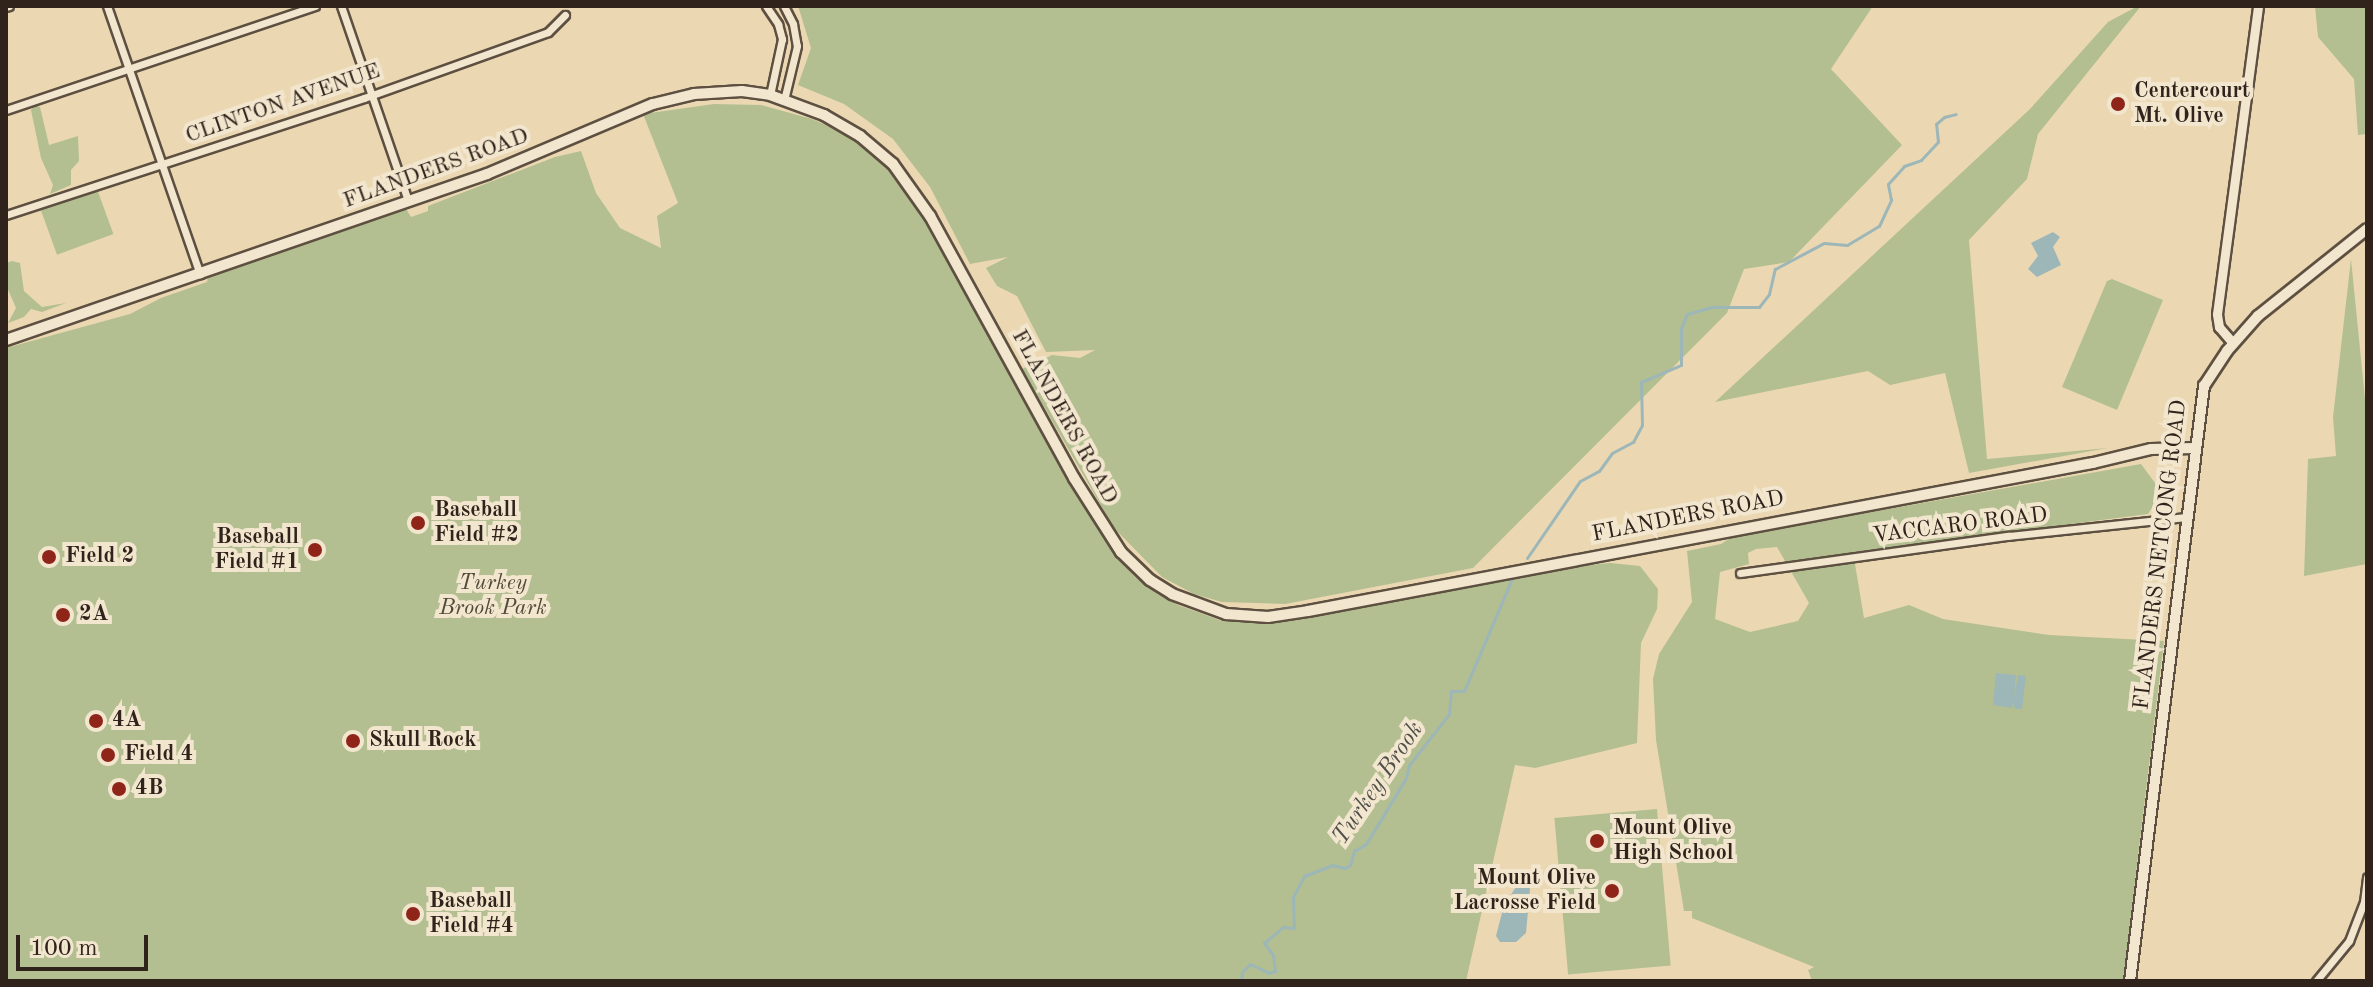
<!DOCTYPE html>
<style>
body{margin:0}
#map{position:relative;width:2373px;height:987px;overflow:hidden;background:#ebd8b3;font-family:"Old Standard TT",serif}
div>[style]{position:absolute}
.green>*{inset:0;background:#b3bf90;transform-origin:0 0}
.water>*{inset:0;background:#9db7b8}
.stream>*{height:3px;margin:-1.5px;padding:0 1.5px;transform-origin:1.5px;border-radius:1.5px;background:#9db7b8}
.roads{filter:drop-shadow(2px 0 #5e5041) drop-shadow(-2px 0 #5e5041) drop-shadow(0 2px #5e5041) drop-shadow(0 -2px #5e5041)}
.minor>*{height:7px;margin:-3.5px;padding:0 3.5px;transform-origin:3.5px;border-radius:3.5px;background:#f2e6ce}
.tertiary>*{height:9px;margin:-4.5px;padding:0 4.5px;transform-origin:4.5px;border-radius:4.5px;background:#f2e6ce}
.secondary>*{height:10px;margin:-5px;padding:0 5px;transform-origin:5px;border-radius:5px;background:#f2e6ce}
.dots>*{width:22px;height:22px;translate:-50% -50%;box-sizing:border-box;border:4px solid #f2e6ce;border-radius:50%}
span{translate:-50% -50%;white-space:nowrap;text-align:center;line-height:1.15;-webkit-text-stroke:8px #f2e6ce;paint-order:stroke}
.poi-label{font-size:22px;color:#2f231b;font-weight:700}
.left{translate:0 -50%;text-align:left}
.right{translate:-100% -50%;text-align:right}
.street-label{font-size:22px;color:#2f231b}
.park-label{font-size:22px;color:#504a38;font-style:italic}
.water-label{font-size:24px;color:#504f4a;font-style:italic}
.frame{position:absolute;inset:0;border:8px solid #2f231b;pointer-events:none}
.scale{position:absolute;left:16px;top:935px;width:132px;height:36px;box-sizing:border-box;border:4px solid #2f231b;border-top:0;padding-left:10px;font-size:24px;line-height:28px;white-space:nowrap;color:#2f231b;-webkit-text-stroke:6px #f2e6ce;paint-order:stroke}
</style>
<div id="map">
<div class="green">
<i style="clip-path:polygon(798px 6px,1873px 6px,1831px 69px,1902px 145px,1789px 262px,1744px 269px,1727px 313px,1473px 568px,1285px 604px,1222px 602px,1194px 594px,1162px 577px,1114px 528px,1022px 369px,1052px 355px,1080px 358px,1095px 350px,1046px 352px,1017px 296px,997px 286px,986px 268px,1008px 257px,970px 264px,930px 187px,893px 139px,844px 104px,798px 85px,811px 48px)"></i>
<i style="clip-path:polygon(2138px 6px,2141px 6px,2038px 134px,2027px 179px,1969px 240px,1987px 459px,2108px 448px,1969px 473px,1945px 373px,1890px 385px,1868px 371px,1715px 402px,2030px 109px,2108px 22px)"></i>
<i style="clip-path:polygon(2315px 6px,2367px 6px,2367px 134px,2358px 135px,2354px 79px,2318px 37px)"></i>
<i style="clip-path:polygon(714px 104px,761px 105px,812px 119px,845px 133px,889px 169px,926px 218px,1104px 539px,1135px 577px,1178px 605px,1222px 621px,1280px 622px,1559px 568px,1610px 563px,1640px 566px,1658px 589px,1657px 609px,1641px 643px,1637px 743px,1535px 768px,1515px 765px,1466px 981px,6px 981px,6px 348px,130px 314px,161px 298px,207px 282px,208px 276px,405px 207px,411px 217px,428px 211px,428px 206px,555px 157px,581px 151px,596px 193px,620px 228px,661px 248px,657px 216px,678px 203px,643px 114px)"></i>
<i style="clip-path:polygon(35px 105px,40px 107px,49px 145px,78px 136px,79px 161px,71px 170px,71px 185px,50px 194px,53px 185px,41px 158px,31px 110px)"></i>
<i style="left:97px;top:189px;width:48px;height:60px;rotate:70deg"></i>
<i style="clip-path:polygon(2351px 259px,2367px 419px,2367px 564px,2304px 576px,2308px 459px,2336px 456px,2333px 417px)"></i>
<i style="clip-path:polygon(12px 261px,20px 263px,24px 291px,42px 307px,66px 303px,42px 312px,31px 309px,24px 317px,8px 323px,16px 308px,6px 285px,6px 263px)"></i>
<i style="clip-path:polygon(2112px 279px,2163px 300px,2117px 410px,2062px 387px,2107px 281px)"></i>
<i style="clip-path:polygon(evenodd,2141px 464px,2158px 487px,2159px 496px,2148px 514px,1853px 552px,1864px 618px,1909px 605px,1943px 619px,2049px 635px,2164px 641px,2123px 981px,1812px 981px,1808px 970px,1814px 967px,1692px 918px,1692px 911px,1684px 911px,1656px 740px,1653px 679px,1659px 654px,1692px 602px,1687px 551px,1721px 544px,1732px 537px,2141px 464px,1777px 547px,1809px 603px,1798px 621px,1750px 632px,1715px 619px,1720px 572px,1749px 564px,1748px 553px,1756px 549px,1777px 547px)"></i>
<i style="left:1657px;top:809px;width:157px;height:103px;rotate:85deg"></i>
</div>
<div class="water">
<i style="clip-path:polygon(2053px 232px,2060px 237px,2053px 247px,2061px 265px,2037px 277px,2028px 269px,2038px 256px,2031px 243px)"></i>
<i style="clip-path:polygon(1996px 673px,2016px 675px,2014px 698px,2018px 675px,2026px 676px,2022px 709px,2015px 709px,2013px 702px,2012px 708px,1993px 705px)"></i>
<i style="clip-path:polygon(1520px 881px,1528px 884px,1530px 889px,1526px 933px,1516px 942px,1500px 942px,1496px 936px,1504px 905px)"></i>
</div>
<div class="stream">
<i style="left:1527px;top:558px;width:93px;rotate:-55.5deg"></i>
<i style="left:1580px;top:481px;width:21px;rotate:-28deg"></i>
<i style="left:1599px;top:471px;width:22px;rotate:-54deg"></i>
<i style="left:1612px;top:453px;width:24px;rotate:-28deg"></i>
<i style="left:1633px;top:442px;width:19px;rotate:-62deg"></i>
<i style="left:1642px;top:425px;width:43px;rotate:-91.3deg"></i>
<i style="left:1641px;top:382px;width:43px;rotate:-23deg"></i>
<i style="left:1681px;top:365px;width:37px;rotate:-90deg"></i>
<i style="left:1681px;top:328px;width:15px;rotate:-67deg"></i>
<i style="left:1687px;top:314px;width:26px;rotate:-16deg"></i>
<i style="left:1712px;top:307px;width:47px"></i>
<i style="left:1759px;top:307px;width:16px;rotate:-52deg"></i>
<i style="left:1769px;top:294px;width:26px;rotate:-77deg"></i>
<i style="left:1775px;top:269px;width:55px;rotate:-28deg"></i>
<i style="left:1824px;top:243px;width:23px;rotate:5deg"></i>
<i style="left:1847px;top:245px;width:37px;rotate:-31deg"></i>
<i style="left:1879px;top:226px;width:29px;rotate:-65deg"></i>
<i style="left:1891px;top:200px;width:16px;rotate:-101deg"></i>
<i style="left:1888px;top:184px;width:24px;rotate:-48deg"></i>
<i style="left:1904px;top:166px;width:18px;rotate:-19deg"></i>
<i style="left:1921px;top:160px;width:25px;rotate:-47deg"></i>
<i style="left:1938px;top:142px;width:18px;rotate:-96deg"></i>
<i style="left:1936px;top:124px;width:11px;rotate:-41deg"></i>
<i style="left:1944px;top:117px;width:12px;rotate:-14deg"></i>
<i style="left:1241px;top:981px;width:9px;rotate:-84deg"></i>
<i style="left:1242px;top:972px;width:11px;rotate:-45deg"></i>
<i style="left:1250px;top:964px;width:21px;rotate:25deg"></i>
<i style="left:1269px;top:973px;width:6px;rotate:-18deg"></i>
<i style="left:1275px;top:971px;width:16px;rotate:-97deg"></i>
<i style="left:1273px;top:955px;width:15px;rotate:-127deg"></i>
<i style="left:1264px;top:943px;width:25px;rotate:-40deg"></i>
<i style="left:1283px;top:927px;width:11px;rotate:5deg"></i>
<i style="left:1294px;top:928px;width:31px;rotate:-92deg"></i>
<i style="left:1293px;top:897px;width:24px;rotate:-62deg"></i>
<i style="left:1304px;top:876px;width:30px;rotate:-21deg"></i>
<i style="left:1332px;top:865px;width:13px;rotate:13deg"></i>
<i style="left:1345px;top:868px;width:6px;rotate:-31deg"></i>
<i style="left:1350px;top:865px;width:15px;rotate:-74deg"></i>
<i style="left:1354px;top:851px;width:14px;rotate:-30deg"></i>
<i style="left:1366px;top:844px;width:77px;rotate:-58.8deg"></i>
<i style="left:1406px;top:778px;width:13px;rotate:-77deg"></i>
<i style="left:1409px;top:765px;width:65px;rotate:-51.9deg"></i>
<i style="left:1449px;top:714px;width:23px;rotate:-85deg"></i>
<i style="left:1451px;top:691px;width:13px"></i>
<i style="left:1464px;top:691px;width:120px;rotate:-66.9deg"></i>
</div>
<div class="roads">
<div class="minor">
<i style="left:107px;top:6px;width:284px;rotate:70.9deg"></i>
<i style="left:341px;top:6px;width:206px;rotate:71deg"></i>
<i style="left:766px;top:6px;width:22px;rotate:56deg"></i>
<i style="left:778px;top:24px;width:16px;rotate:75deg"></i>
<i style="left:782px;top:39px;width:57px;rotate:102.1deg"></i>
<i style="left:784px;top:6px;width:20px;rotate:63deg"></i>
<i style="left:793px;top:24px;width:22px;rotate:80deg"></i>
<i style="left:797px;top:46px;width:56px;rotate:103.5deg"></i>
<i style="left:6px;top:7px;width:3px;rotate:-18deg"></i>
<i style="left:6px;top:110px;width:326px;rotate:-18.6deg"></i>
<i style="left:6px;top:215px;width:377px;rotate:-18.1deg"></i>
<i style="left:364px;top:98px;width:195px;rotate:-19.7deg"></i>
<i style="left:548px;top:32px;width:24px;rotate:-45deg"></i>
<i style="left:1740px;top:573px;width:271px;rotate:-7.9deg"></i>
<i style="left:2008px;top:536px;width:178px;rotate:-6.1deg"></i>
<i style="left:2316px;top:981px;width:52px;rotate:-50.5deg"></i>
<i style="left:2349px;top:941px;width:42px;rotate:-69deg"></i>
<i style="left:2364px;top:902px;width:25px;rotate:-83deg"></i>
</div>
<div class="tertiary">
<i style="left:2233px;top:343px;width:21px;rotate:-131deg"></i>
<i style="left:2219px;top:327px;width:13px;rotate:-99deg"></i>
<i style="left:2217px;top:314px;width:311px;rotate:-82.4deg"></i>
</div>
<div class="secondary">
<i style="left:6px;top:340px;width:509px;rotate:-19.04deg"></i>
<i style="left:487px;top:174px;width:180px;rotate:-22.9deg"></i>
<i style="left:653px;top:104px;width:42px;rotate:-13.7deg"></i>
<i style="left:694px;top:94px;width:48px;rotate:-3.6deg"></i>
<i style="left:742px;top:91px;width:28px;rotate:8deg"></i>
<i style="left:770px;top:95px;width:58px;rotate:20.3deg"></i>
<i style="left:824px;top:115px;width:42px;rotate:30.3deg"></i>
<i style="left:860px;top:136px;width:43px;rotate:40.3deg"></i>
<i style="left:893px;top:164px;width:64px;rotate:54.6deg"></i>
<i style="left:930px;top:216px;width:299px;rotate:61.2deg"></i>
<i style="left:1074px;top:478px;width:88px;rotate:57.6deg"></i>
<i style="left:1121px;top:552px;width:40px;rotate:44deg"></i>
<i style="left:1150px;top:580px;width:26px;rotate:32deg"></i>
<i style="left:1172px;top:594px;width:58px;rotate:20.3deg"></i>
<i style="left:1226px;top:614px;width:42px;rotate:4.1deg"></i>
<i style="left:1268px;top:617px;width:40px;rotate:-8.5deg"></i>
<i style="left:1308px;top:611px;width:799px;rotate:-10.68deg"></i>
<i style="left:2093px;top:463px;width:60px;rotate:-13.6deg"></i>
<i style="left:2151px;top:449px;width:43px;rotate:-1.3deg"></i>
<i style="left:2130px;top:981px;width:600px;rotate:-82.91deg"></i>
<i style="left:2204px;top:386px;width:42px;rotate:-56.7deg"></i>
<i style="left:2227px;top:351px;width:47px;rotate:-48.5deg"></i>
<i style="left:2258px;top:316px;width:139px;rotate:-38.6deg"></i>
</div>
</div>
<div class="dots">
<i style="left:2118px;top:104px;background:#8f2418"></i>
<i style="left:418px;top:523px;background:#8f2418"></i>
<i style="left:315px;top:550px;background:#8f2418"></i>
<i style="left:49px;top:557px;background:#8f2418"></i>
<i style="left:63px;top:615px;background:#8f2418"></i>
<i style="left:96px;top:721px;background:#8f2418"></i>
<i style="left:353px;top:741px;background:#8f2418"></i>
<i style="left:108px;top:755px;background:#8f2418"></i>
<i style="left:119px;top:789px;background:#8f2418"></i>
<i style="left:1597px;top:841px;background:#8f2418"></i>
<i style="left:1612px;top:891px;background:#8f2418"></i>
<i style="left:413px;top:914px;background:#8f2418"></i>
</div>
<div class="poi-label">
<span class="left" style="left:2134px;top:104px">Centercourt<br>Mt. Olive</span>
<span class="left" style="left:434px;top:523px">Baseball<br>Field #2</span>
<span class="right" style="left:299px;top:550px">Baseball<br>Field #1</span>
<span class="left" style="left:65px;top:557px">Field 2</span>
<span class="left" style="left:79px;top:615px">2A</span>
<span class="left" style="left:112px;top:721px">4A</span>
<span class="left" style="left:369px;top:741px">Skull Rock</span>
<span class="left" style="left:124px;top:755px">Field 4</span>
<span class="left" style="left:135px;top:789px">4B</span>
<span class="left" style="left:1613px;top:841px">Mount Olive<br>High School</span>
<span class="right" style="left:1596px;top:891px">Mount Olive<br>Lacrosse Field</span>
<span class="left" style="left:429px;top:914px">Baseball<br>Field #4</span>
</div>
<div class="street-label">
<span style="left:283px;top:104px;rotate:-19deg">CLINTON AVENUE</span>
<span style="left:436px;top:169px;rotate:-20deg">FLANDERS ROAD</span>
<span style="left:1064px;top:417px;rotate:61deg">FLANDERS ROAD</span>
<span style="left:1688px;top:517px;rotate:-11deg">FLANDERS ROAD</span>
<span style="left:1960px;top:526px;rotate:-7deg">VACCARO ROAD</span>
<span style="left:2161px;top:555px;rotate:-83deg">FLANDERS NETCONG ROAD</span>
</div>
<div class="park-label">
<span style="left:493px;top:596px">Turkey<br>Brook Park</span>
</div>
<div class="water-label">
<span style="left:1379px;top:784px;rotate:-56deg">Turkey Brook</span>
</div>
<div class="frame"></div>
<div class="scale">100 m</div>
</div>
